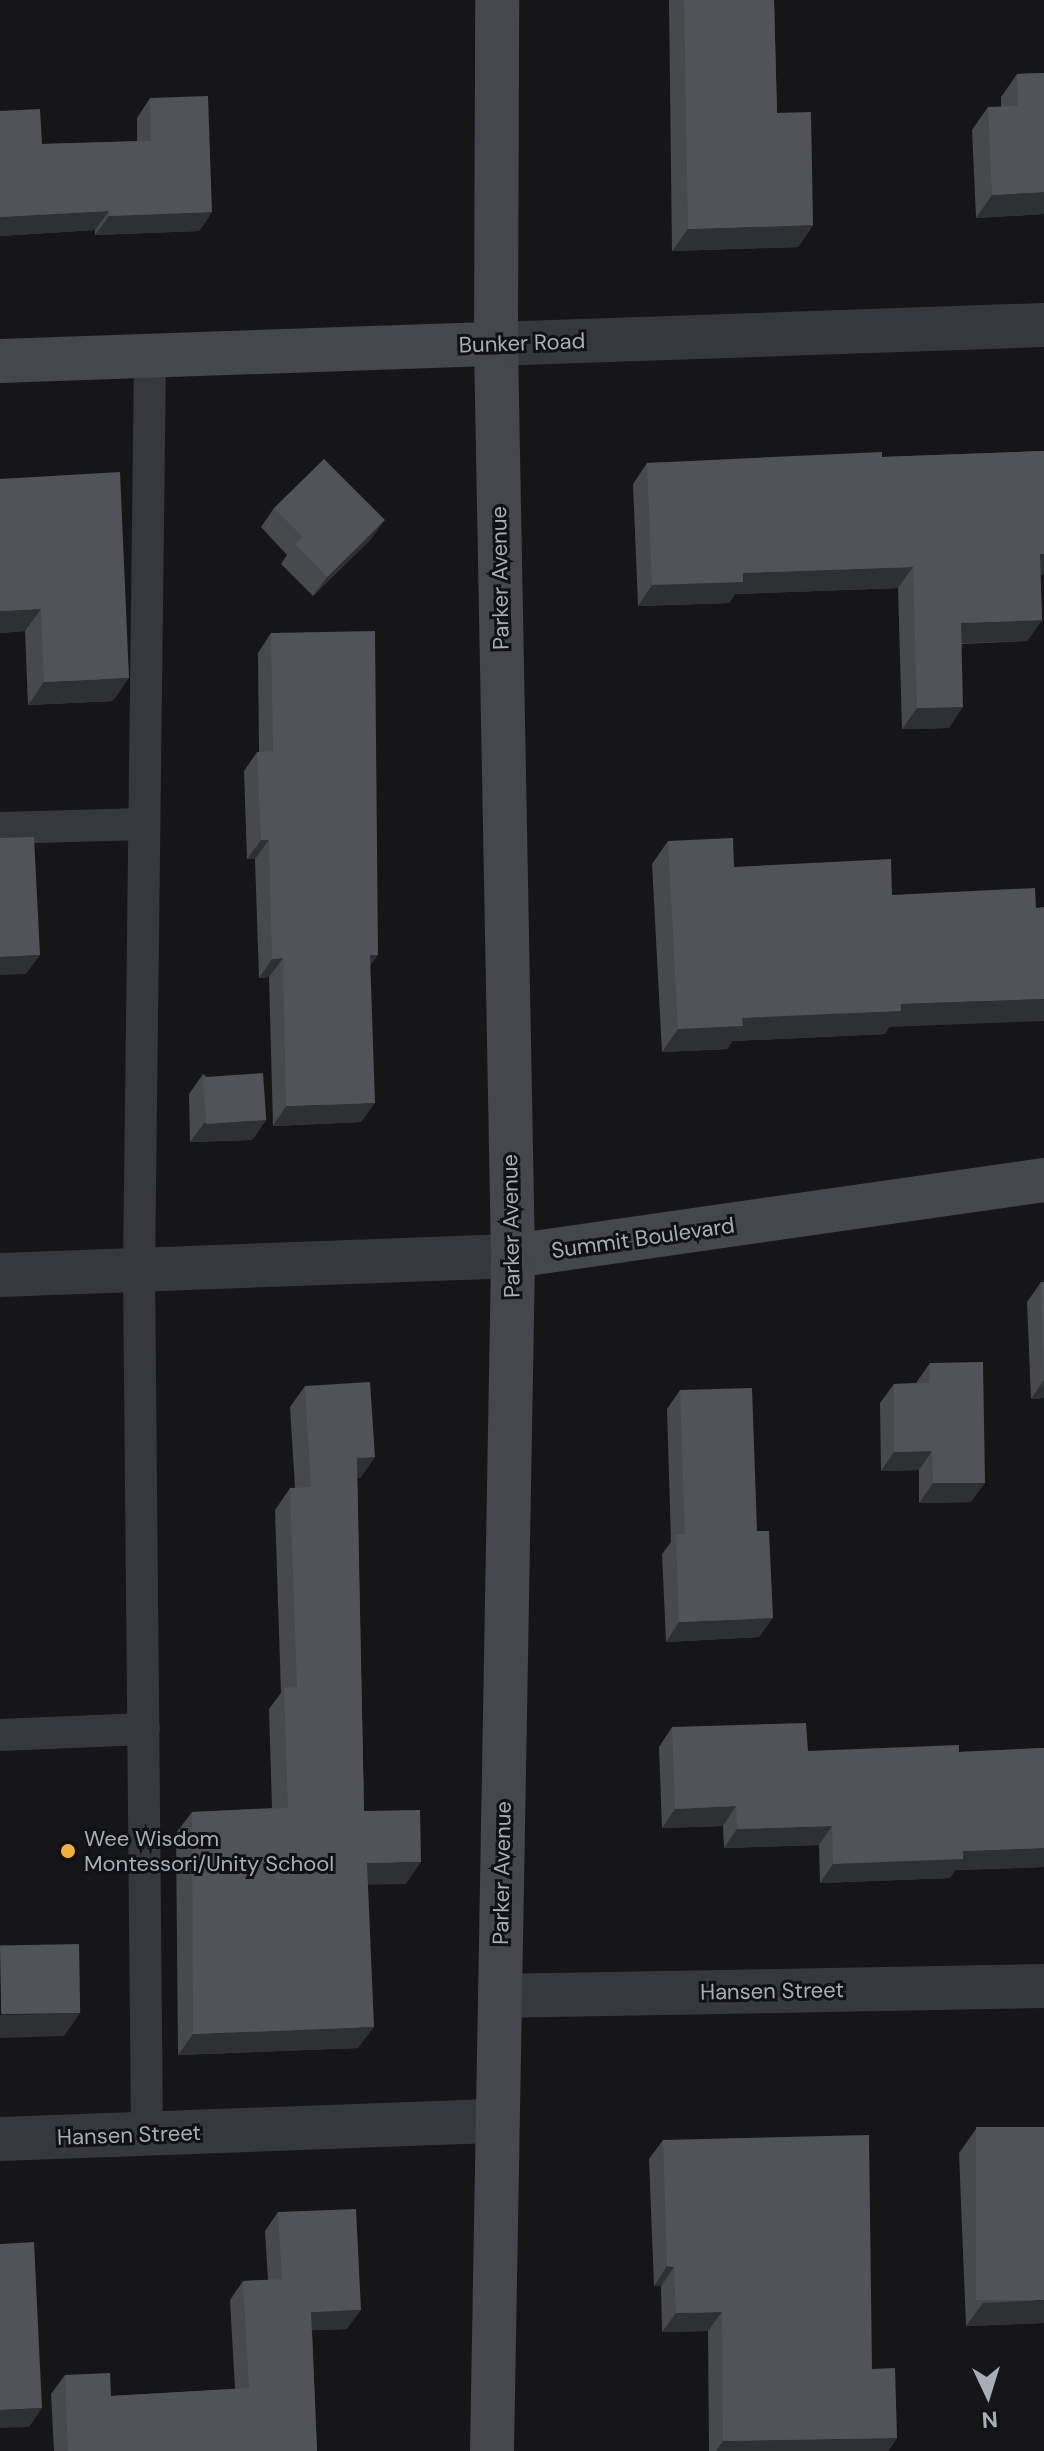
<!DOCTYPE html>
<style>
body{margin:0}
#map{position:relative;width:1044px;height:2451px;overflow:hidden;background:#161618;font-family:"DM Sans",sans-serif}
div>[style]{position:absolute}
.lane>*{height:32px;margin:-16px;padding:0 16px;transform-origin:16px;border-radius:16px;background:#37383d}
.street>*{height:44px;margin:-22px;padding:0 22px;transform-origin:22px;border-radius:22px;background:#37383d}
.secondary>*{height:44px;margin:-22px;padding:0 22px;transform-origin:22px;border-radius:22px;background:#45474d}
.wall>*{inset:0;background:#47494d}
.shaded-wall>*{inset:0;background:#2f3033}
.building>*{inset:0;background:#525359;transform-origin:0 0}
.dots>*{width:22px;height:22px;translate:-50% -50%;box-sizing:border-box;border:4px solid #111113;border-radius:50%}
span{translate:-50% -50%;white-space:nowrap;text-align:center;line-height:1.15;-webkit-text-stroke:6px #111113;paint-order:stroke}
.street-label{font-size:22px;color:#a8adb8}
.poi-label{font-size:22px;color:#a8adb8}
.left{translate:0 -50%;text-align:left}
.north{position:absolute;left:948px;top:2355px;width:80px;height:80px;-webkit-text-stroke:6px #111113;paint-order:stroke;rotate:176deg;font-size:22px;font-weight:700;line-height:32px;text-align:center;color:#a8adb8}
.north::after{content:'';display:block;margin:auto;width:28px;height:36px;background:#a8adb8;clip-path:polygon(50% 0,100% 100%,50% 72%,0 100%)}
</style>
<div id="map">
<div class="lane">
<i style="left:0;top:828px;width:144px;rotate:-1.6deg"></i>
<i style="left:0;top:1735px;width:144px;rotate:-2.4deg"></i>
<i style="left:147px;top:2134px;width:864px;rotate:-90.53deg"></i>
<i style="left:139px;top:1270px;width:914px;rotate:-89.31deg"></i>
</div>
<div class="street">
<i style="left:496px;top:344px;width:548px;rotate:-1.99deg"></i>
<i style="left:0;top:1275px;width:513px;rotate:-2.12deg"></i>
<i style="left:500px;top:1996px;width:544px;rotate:-1.05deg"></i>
<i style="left:0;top:2139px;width:497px;rotate:-2.1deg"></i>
</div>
<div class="secondary">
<i style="left:0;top:361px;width:496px;rotate:-2deg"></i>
<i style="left:513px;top:1256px;width:536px;rotate:-8.15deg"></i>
<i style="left:492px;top:2451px;width:1195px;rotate:-88.99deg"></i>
<i style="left:513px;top:1256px;width:912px;rotate:-91.07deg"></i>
<i style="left:496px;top:344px;width:344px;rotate:-89.8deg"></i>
</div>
<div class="wall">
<i style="clip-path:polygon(669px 0,774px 0,777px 113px,813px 225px,798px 247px,672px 251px)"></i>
<i style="clip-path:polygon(1044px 73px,1044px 214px,976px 218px,972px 130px,988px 107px,1001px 107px,1001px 97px,1017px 74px)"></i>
<i style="clip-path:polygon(150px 98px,212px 212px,199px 231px,95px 235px,95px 230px,0 236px,0 111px,42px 144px,137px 141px,137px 118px)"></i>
<i style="clip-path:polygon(1044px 451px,1044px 574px,1040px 575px,1042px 620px,1027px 641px,962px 644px,949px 728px,902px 729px,898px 588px,735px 594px,729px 603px,638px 606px,633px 484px,647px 463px,882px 457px)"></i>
<i style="clip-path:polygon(0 479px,113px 701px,28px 705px,25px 631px,0 633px)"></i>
<i style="clip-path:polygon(274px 508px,371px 539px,313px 596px,281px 564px,287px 555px,261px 527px)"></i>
<i style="clip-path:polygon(271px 633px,370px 966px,361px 1122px,273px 1126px,269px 977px,259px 978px,255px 859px,247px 859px,244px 771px,257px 752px,259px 752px,258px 653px)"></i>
<i style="clip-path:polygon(668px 841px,734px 867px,889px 1027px,885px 1034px,732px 1041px,727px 1049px,662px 1052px,652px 864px)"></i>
<i style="clip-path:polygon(203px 1074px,266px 1120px,252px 1140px,190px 1142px,189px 1094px)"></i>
<i style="clip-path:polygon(1041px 1282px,1044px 1282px,1044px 1398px,1031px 1399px,1027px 1302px)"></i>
<i style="clip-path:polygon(930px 1363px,971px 1502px,919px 1503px,919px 1470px,881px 1471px,880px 1403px,894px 1384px,916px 1383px)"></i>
<i style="clip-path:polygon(305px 1386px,375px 1457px,360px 1478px,357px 1478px,364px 1811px,406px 1884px,368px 1884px,358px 2048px,178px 2055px,176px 1833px,192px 1812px,272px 1808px,269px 1709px,281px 1693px,275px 1510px,290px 1488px,295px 1488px,290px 1407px)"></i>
<i style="clip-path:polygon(680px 1390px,759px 1637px,666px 1642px,662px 1554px,671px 1542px,667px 1409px)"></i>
<i style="clip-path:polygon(672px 1727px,808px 1751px,959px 1752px,1044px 1748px,1044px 1867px,955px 1870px,950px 1878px,820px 1883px,819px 1845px,724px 1848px,723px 1826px,662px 1828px,659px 1747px)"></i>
<i style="clip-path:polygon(976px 2129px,1044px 2323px,966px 2326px,959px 2153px)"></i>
<i style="clip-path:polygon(663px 2140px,872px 2369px,897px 2438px,888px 2451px,709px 2451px,708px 2331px,662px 2332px,661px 2286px,654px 2286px,649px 2159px)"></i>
<i style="clip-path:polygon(278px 2212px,347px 2329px,312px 2330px,317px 2451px,54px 2451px,51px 2394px,65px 2375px,111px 2396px,235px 2389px,230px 2300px,243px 2281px,268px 2280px,265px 2231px)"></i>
</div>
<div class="shaded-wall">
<i style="clip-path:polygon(1044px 192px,1044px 214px,976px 218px,992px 195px)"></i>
<i style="clip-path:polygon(109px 211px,95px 230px,0 236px,0 217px)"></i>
<i style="clip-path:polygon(212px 212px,199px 231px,95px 235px,109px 216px)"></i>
<i style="clip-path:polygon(813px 225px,798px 247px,672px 251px,688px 229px)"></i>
<i style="clip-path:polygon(385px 520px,371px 539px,313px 596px,327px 577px)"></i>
<i style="clip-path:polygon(1040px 554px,1044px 554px,1044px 574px,1025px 575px)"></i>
<i style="clip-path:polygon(913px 567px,898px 588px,735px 594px,729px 603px,638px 606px,652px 585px,743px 573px)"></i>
<i style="clip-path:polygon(41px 609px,25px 631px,0 633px,0 611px)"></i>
<i style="clip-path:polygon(1042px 620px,1027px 641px,946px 644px,961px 623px)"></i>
<i style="clip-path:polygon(129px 678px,113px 701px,28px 705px,44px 682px)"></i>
<i style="clip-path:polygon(963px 707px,949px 728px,902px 729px,917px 708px)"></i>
<i style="clip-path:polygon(261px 840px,269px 840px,255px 859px,247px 859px)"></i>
<i style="clip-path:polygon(40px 955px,26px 974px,0 975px,0 957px)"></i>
<i style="clip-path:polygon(370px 955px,378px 955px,364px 974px)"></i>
<i style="clip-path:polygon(283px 958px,269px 977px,259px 978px,272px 959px)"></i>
<i style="clip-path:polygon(1044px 999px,1044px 1021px,889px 1027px,885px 1034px,732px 1041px,727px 1049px,662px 1052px,678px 1029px,742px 1018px,901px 1004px)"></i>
<i style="clip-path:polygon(375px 1103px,361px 1122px,273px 1126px,286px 1106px)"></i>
<i style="clip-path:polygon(266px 1120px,252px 1140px,190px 1142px,204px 1123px)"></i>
<i style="clip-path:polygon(1044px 1380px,1044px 1398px,1031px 1399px)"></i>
<i style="clip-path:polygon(932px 1451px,919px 1470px,881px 1471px,894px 1452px)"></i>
<i style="clip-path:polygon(375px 1457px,360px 1478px,342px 1479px,357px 1458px)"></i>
<i style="clip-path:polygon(933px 1483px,985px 1483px,971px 1502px,919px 1503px)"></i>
<i style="clip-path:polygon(773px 1618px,759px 1637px,666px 1642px,679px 1622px)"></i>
<i style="clip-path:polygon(736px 1806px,723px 1826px,662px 1828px,675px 1809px)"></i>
<i style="clip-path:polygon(832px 1826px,819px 1845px,724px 1848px,737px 1829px)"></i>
<i style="clip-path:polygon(1044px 1848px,1044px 1867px,955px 1870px,950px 1878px,820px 1883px,833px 1864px,963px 1851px)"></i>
<i style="clip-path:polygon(421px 1862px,406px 1884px,352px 1885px,367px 1863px)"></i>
<i style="clip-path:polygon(80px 2013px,64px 2036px,0 2038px,0 2015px)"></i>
<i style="clip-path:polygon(374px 2027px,358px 2048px,178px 2055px,193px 2034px)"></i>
<i style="clip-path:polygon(667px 2266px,674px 2267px,661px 2286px,654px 2286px)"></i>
<i style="clip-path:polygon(1044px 2300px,1044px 2323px,966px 2326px,983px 2303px)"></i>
<i style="clip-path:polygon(361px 2310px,347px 2329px,298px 2331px,311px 2312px)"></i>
<i style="clip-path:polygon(722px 2312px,708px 2331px,662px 2332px,676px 2313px)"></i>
<i style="clip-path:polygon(42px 2408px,29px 2427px,0 2428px,0 2410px)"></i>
<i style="clip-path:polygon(897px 2438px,888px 2451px,716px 2451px,723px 2441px)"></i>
</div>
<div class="building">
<i style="clip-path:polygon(684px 0,774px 0,777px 113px,811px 112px,813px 225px,688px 229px)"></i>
<i style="clip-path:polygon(1044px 73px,1044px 192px,992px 195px,988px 107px,1018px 106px,1017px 74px)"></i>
<i style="clip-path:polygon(208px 96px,212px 212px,109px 216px,109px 211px,0 217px,0 111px,40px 109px,42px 144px,151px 141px,150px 98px)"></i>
<i style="clip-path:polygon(1044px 451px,1044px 554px,1040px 554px,1042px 620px,961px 623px,963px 707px,917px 708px,913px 567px,743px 573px,743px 582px,652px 585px,647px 463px,882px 452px,882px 457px)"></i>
<i style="clip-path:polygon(324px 459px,385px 520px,327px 577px,295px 544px,303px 537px,274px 508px)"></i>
<i style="clip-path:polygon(120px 472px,129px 678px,44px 682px,41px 609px,0 611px,0 479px)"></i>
<i style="clip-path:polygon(375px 631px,378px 955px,370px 955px,375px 1103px,286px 1106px,283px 958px,272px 959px,269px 840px,261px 840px,257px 752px,273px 751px,271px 633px)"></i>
<i style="clip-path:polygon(34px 837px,40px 955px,0 957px,0 838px)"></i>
<i style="clip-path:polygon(733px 838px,734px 867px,891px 859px,892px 895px,1035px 888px,1036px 908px,1044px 907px,1044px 999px,901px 1004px,901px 1011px,742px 1018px,743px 1026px,678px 1029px,668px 841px)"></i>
<i style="left:263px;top:1073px;width:47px;height:60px;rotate:86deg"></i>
<i style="clip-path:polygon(1041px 1282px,1044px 1282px,1044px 1378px)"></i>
<i style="clip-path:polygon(983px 1362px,985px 1483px,933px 1483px,932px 1451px,894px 1452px,894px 1384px,929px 1383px,930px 1363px)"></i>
<i style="clip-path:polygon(370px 1382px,375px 1457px,357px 1458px,364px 1811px,420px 1810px,421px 1862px,367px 1863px,374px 2027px,193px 2034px,192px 1812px,288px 1808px,284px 1688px,297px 1687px,290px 1488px,311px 1487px,305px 1386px)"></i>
<i style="clip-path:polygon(752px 1388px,757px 1531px,769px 1531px,773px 1618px,679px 1622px,676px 1535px,685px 1534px,680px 1390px)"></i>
<i style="clip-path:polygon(806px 1723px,808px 1751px,959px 1745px,959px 1752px,1044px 1748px,1044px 1848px,963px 1851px,963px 1859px,833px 1864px,832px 1826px,737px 1829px,736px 1806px,675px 1809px,672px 1727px)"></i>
<i style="left:79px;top:1944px;width:69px;height:79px;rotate:89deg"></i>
<i style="left:1044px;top:2127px;width:173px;height:68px;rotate:90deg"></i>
<i style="clip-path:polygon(869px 2135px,872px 2369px,895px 2368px,897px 2438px,723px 2441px,722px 2312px,676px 2313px,674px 2267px,667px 2266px,663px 2140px)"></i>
<i style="clip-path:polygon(356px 2209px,361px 2310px,311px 2312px,317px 2451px,68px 2451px,65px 2375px,110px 2373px,111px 2396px,249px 2388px,243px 2281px,282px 2279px,278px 2212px)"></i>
<i style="clip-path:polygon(34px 2242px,42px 2408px,0 2410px,0 2244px)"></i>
</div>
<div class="dots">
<i style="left:68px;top:1851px;background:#f2b134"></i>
</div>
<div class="street-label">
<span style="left:522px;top:343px;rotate:-2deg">Bunker Road</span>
<span style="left:500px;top:578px;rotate:-91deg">Parker Avenue</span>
<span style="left:511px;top:1226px;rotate:-91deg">Parker Avenue</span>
<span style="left:643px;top:1238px;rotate:-8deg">Summit Boulevard</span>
<span style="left:502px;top:1873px;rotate:-89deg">Parker Avenue</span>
<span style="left:772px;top:1991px;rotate:-1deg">Hansen Street</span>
<span style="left:129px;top:2135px;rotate:-2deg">Hansen Street</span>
</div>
<div class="poi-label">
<span class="left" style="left:84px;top:1851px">Wee Wisdom<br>Montessori/Unity School</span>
</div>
<div class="north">N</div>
</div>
